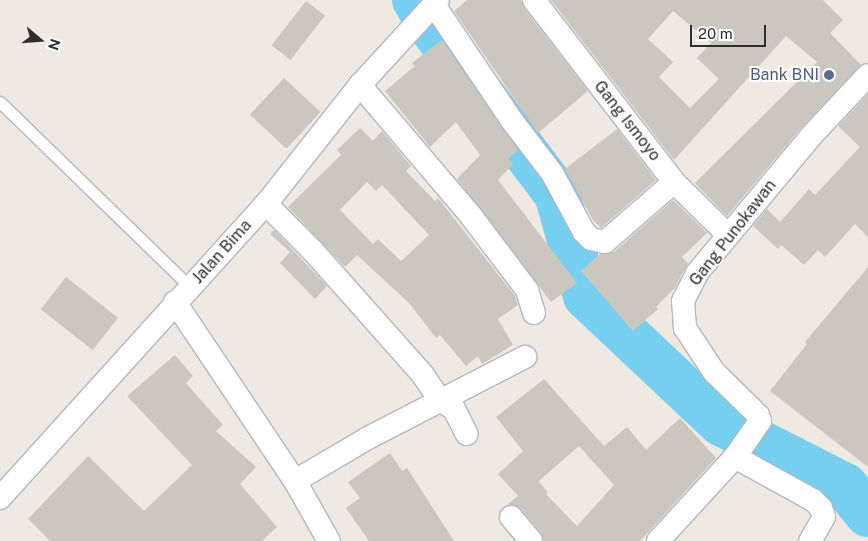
<!DOCTYPE html>
<style>
body{margin:0}
#map{position:relative;width:868px;height:541px;overflow:hidden;background:#efe9e1;font-family:"Public Sans",sans-serif}
div>[style]{position:absolute}
.river>*{height:46px;margin:-23px;padding:0 23px;transform-origin:23px;border-radius:23px;background:#75cff0}
.building>*{inset:0;background:#cbc7bf;transform-origin:0 0}
.roads{filter:drop-shadow(1px 0 #b4b7c1) drop-shadow(-1px 0 #b4b7c1) drop-shadow(0 1px #b4b7c1) drop-shadow(0 -1px #b4b7c1)}
.lane>*{height:11px;margin:-5.5px;padding:0 5.5px;transform-origin:5.5px;border-radius:5.5px;background:#fff}
.street>*{height:22px;margin:-11px;padding:0 11px;transform-origin:11px;border-radius:11px;background:#fff}
.dots>*{width:14px;height:14px;translate:-50% -50%;box-sizing:border-box;border:2px solid #fff;border-radius:50%}
span{translate:-50% -50%;white-space:nowrap;text-align:center;line-height:1.15;-webkit-text-stroke:4px #fff;paint-order:stroke}
.service-label{font-size:16px;color:#4e5e75}
.right{translate:-100% -50%;text-align:right}
.street-label{font-size:16px;color:#2e2e2e}
.north{position:absolute;left:15px;top:15px;width:50px;height:50px;-webkit-text-stroke:4px #fff;paint-order:stroke;rotate:108deg;font-size:14px;font-weight:700;line-height:20px;text-align:center;color:#2e2e2e}
.north::after{content:'';display:block;margin:auto;width:18px;height:22px;background:#2e2e2e;clip-path:polygon(50% 0,100% 100%,50% 72%,0 100%)}
.scale{position:absolute;left:690px;top:25px;width:76px;height:22px;box-sizing:border-box;border:2px solid #2e2e2e;border-top:0;padding-left:6px;font-size:15px;line-height:18px;white-space:nowrap;color:#2e2e2e;-webkit-text-stroke:4px #fff;paint-order:stroke}
</style>
<div id="map">
<div class="river">
<i style="left:415px;top:0;width:31px;rotate:59deg"></i>
<i style="left:431px;top:27px;width:209px;rotate:53deg"></i>
<i style="left:557px;top:194px;width:106px;rotate:74.1deg"></i>
<i style="left:586px;top:296px;width:185px;rotate:43.3deg"></i>
<i style="left:721px;top:423px;width:139px;rotate:26.9deg"></i>
<i style="left:845px;top:486px;width:36px;rotate:51deg"></i>
</div>
<div class="building">
<i style="clip-path:polygon(467px 0,521px 0,524px 8px,588px 91px,538px 133px,454px 11px)"></i>
<i style="clip-path:polygon(evenodd,551px 0,823px 0,843px 20px,830px 33px,861px 65px,801px 128px,727px 216px,680px 168px,695px 183px,817px 62px,786px 36px,674px 160px,551px 0,673px 11px,711px 43px,697px 58px,719px 79px,690px 108px,659px 77px,673px 62px,648px 39px,673px 11px)"></i>
<i style="left:306px;top:1px;width:24px;height:56px;rotate:38deg"></i>
<i style="clip-path:polygon(442px 40px,518px 150px,508px 159px,513px 164px,498px 180px,577px 283px,551px 302px,457px 179px,480px 155px,456px 122px,430px 147px,385px 91px,415px 66px,412px 63px)"></i>
<i style="left:284px;top:78px;width:50px;height:50px;rotate:43deg"></i>
<i style="clip-path:polygon(868px 94px,868px 237px,855px 224px,825px 257px,818px 250px,804px 265px,781px 245px,778px 249px,753px 226px,767px 209px,780px 222px,809px 189px,815px 195px,860px 147px,838px 126px)"></i>
<i style="clip-path:polygon(evenodd,360px 128px,373px 141px,382px 131px,411px 166px,406px 171px,435px 201px,438px 198px,515px 296px,518px 305px,498px 319px,513px 345px,482px 364px,478px 356px,466px 366px,440px 335px,436px 338px,409px 303px,357px 255px,345px 267px,288px 207px,341px 155px,337px 150px,360px 128px,367px 182px,376px 191px,382px 185px,429px 235px,401px 261px,378px 239px,373px 244px,340px 210px,367px 182px)"></i>
<i style="clip-path:polygon(617px 129px,656px 180px,601px 228px,593px 220px,565px 169px)"></i>
<i style="clip-path:polygon(673px 200px,707px 233px,682px 257px,688px 263px,675px 288px,656px 307px,658px 309px,633px 331px,581px 271px,600px 254px,614px 252px)"></i>
<i style="clip-path:polygon(274px 230px,327px 286px,315px 299px,280px 263px,290px 252px,270px 234px)"></i>
<i style="clip-path:polygon(868px 267px,868px 467px,770px 391px,807px 344px,805px 342px)"></i>
<i style="left:66px;top:277px;width:66px;height:41px;rotate:38deg"></i>
<i style="clip-path:polygon(175px 355px,193px 376px,186px 383px,223px 425px,216px 431px,256px 467px,240px 484px,277px 527px,262px 541px,50px 541px,28px 519px,88px 456px,144px 511px,192px 465px,127px 396px)"></i>
<i style="clip-path:polygon(evenodd,544px 379px,604px 446px,627px 427px,646px 450px,680px 418px,716px 458px,640px 541px,544px 541px,541px 533px,521px 509px,508px 504px,518px 496px,498px 474px,523px 451px,496px 417px,544px 379px,579px 446px,614px 485px,577px 526px,546px 494px,548px 493px,539px 481px,579px 446px)"></i>
<i style="clip-path:polygon(390px 453px,402px 471px,407px 468px,454px 541px,369px 541px,346px 508px,360px 498px,348px 482px)"></i>
</div>
<div class="roads">
<div class="lane">
<i style="left:0;top:102px;width:265px;rotate:44.2deg"></i>
</div>
<div class="street">
<i style="left:534px;top:0;width:230px;rotate:52.4deg"></i>
<i style="left:674px;top:182px;width:76px;rotate:44.5deg"></i>
<i style="left:434px;top:5px;width:141px;rotate:56deg"></i>
<i style="left:513px;top:122px;width:64px;rotate:52.6deg"></i>
<i style="left:552px;top:173px;width:67px;rotate:61.5deg"></i>
<i style="left:584px;top:232px;width:10px;rotate:45deg"></i>
<i style="left:591px;top:239px;width:14px;rotate:12deg"></i>
<i style="left:605px;top:242px;width:91px;rotate:-41deg"></i>
<i style="left:360px;top:85px;width:172px;rotate:49.7deg"></i>
<i style="left:471px;top:216px;width:93px;rotate:52.9deg"></i>
<i style="left:527px;top:290px;width:24px;rotate:73deg"></i>
<i style="left:266px;top:204px;width:66px;rotate:45deg"></i>
<i style="left:313px;top:251px;width:166px;rotate:48.4deg"></i>
<i style="left:423px;top:375px;width:30px;rotate:56deg"></i>
<i style="left:440px;top:400px;width:17px;rotate:33deg"></i>
<i style="left:454px;top:409px;width:28px;rotate:63deg"></i>
<i style="left:175px;top:302px;width:216px;rotate:56.2deg"></i>
<i style="left:295px;top:481px;width:69px;rotate:60.5deg"></i>
<i style="left:735px;top:457px;width:89px;rotate:28.9deg"></i>
<i style="left:813px;top:500px;width:11px;rotate:45deg"></i>
<i style="left:821px;top:508px;width:9px;rotate:72deg"></i>
<i style="left:824px;top:517px;width:28px;rotate:120deg"></i>
<i style="left:295px;top:481px;width:85px;rotate:-30.5deg"></i>
<i style="left:368px;top:438px;width:177px;rotate:-27.3deg"></i>
<i style="left:0;top:498px;width:396px;rotate:-47.9deg"></i>
<i style="left:266px;top:204px;width:152px;rotate:-51.7deg"></i>
<i style="left:360px;top:85px;width:115px;rotate:-47.5deg"></i>
<i style="left:511px;top:517px;width:31px;rotate:50deg"></i>
<i style="left:658px;top:541px;width:114px;rotate:-47.5deg"></i>
<i style="left:735px;top:457px;width:44px;rotate:-55.2deg"></i>
<i style="left:760px;top:421px;width:6px;rotate:-108deg"></i>
<i style="left:758px;top:415px;width:62px;rotate:-135.7deg"></i>
<i style="left:714px;top:372px;width:53px;rotate:-123.4deg"></i>
<i style="left:685px;top:328px;width:27px;rotate:-94deg"></i>
<i style="left:683px;top:301px;width:31px;rotate:-63deg"></i>
<i style="left:697px;top:273px;width:178px;rotate:-50.2deg"></i>
<i style="left:811px;top:136px;width:83px;rotate:-46.9deg"></i>
</div>
</div>
<div class="dots">
<i style="left:829px;top:75px;background:#5c6f8a"></i>
</div>
<div class="service-label">
<span class="right" style="left:819px;top:75px">Bank BNI</span>
</div>
<div class="street-label">
<span style="left:627px;top:121px;rotate:52deg">Gang Ismoyo</span>
<span style="left:733px;top:233px;rotate:-52deg">Gang Punokawan</span>
<span style="left:222px;top:252px;rotate:-48deg">Jalan Bima</span>
</div>
<div class="north">N</div>
<div class="scale">20 m</div>
</div>
